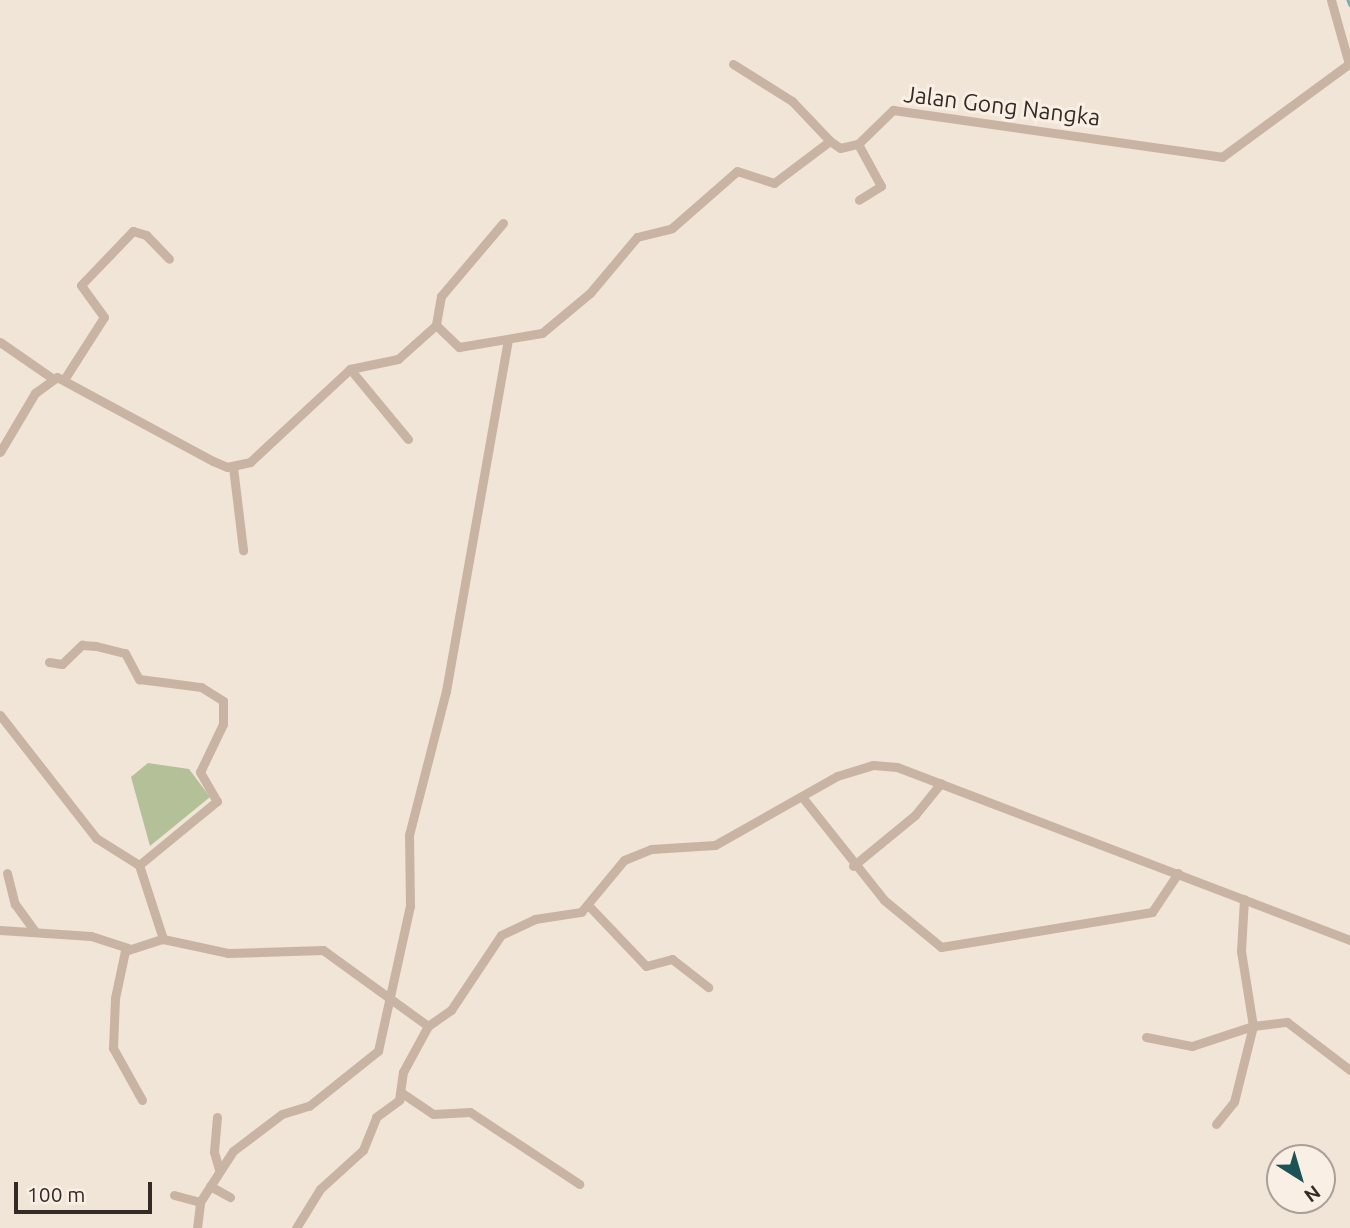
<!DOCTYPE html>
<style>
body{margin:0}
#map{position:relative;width:1350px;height:1228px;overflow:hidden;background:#f1e5d8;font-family:Ubuntu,sans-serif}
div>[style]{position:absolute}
.green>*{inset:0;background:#b3c098}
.stream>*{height:2.5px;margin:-1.25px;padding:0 1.25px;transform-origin:1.25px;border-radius:1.25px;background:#77adae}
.minor>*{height:9px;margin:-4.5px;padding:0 4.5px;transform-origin:4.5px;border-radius:4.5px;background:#c9b4a4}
span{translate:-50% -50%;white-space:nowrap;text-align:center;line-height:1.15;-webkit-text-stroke:6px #f9efe4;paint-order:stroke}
.street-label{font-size:23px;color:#342a26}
.north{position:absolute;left:1266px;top:1144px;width:70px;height:70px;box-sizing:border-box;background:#f9efe4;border:2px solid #aaa098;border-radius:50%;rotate:143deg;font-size:19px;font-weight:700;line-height:28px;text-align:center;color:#342a26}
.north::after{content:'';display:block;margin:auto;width:24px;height:32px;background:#1b5356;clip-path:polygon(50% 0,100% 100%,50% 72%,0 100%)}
.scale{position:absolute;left:14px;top:1182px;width:138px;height:32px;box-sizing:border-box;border:4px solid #342a26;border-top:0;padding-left:9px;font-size:21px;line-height:24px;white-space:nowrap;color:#342a26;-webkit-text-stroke:5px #f9efe4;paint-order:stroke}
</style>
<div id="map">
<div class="green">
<i style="clip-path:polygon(148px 763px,189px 769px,210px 797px,150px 846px,131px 777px)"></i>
</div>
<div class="stream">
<i style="left:1348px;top:0;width:5px;rotate:68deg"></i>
</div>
<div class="minor">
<i style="left:1331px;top:0;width:66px;rotate:74.3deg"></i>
<i style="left:733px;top:64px;width:70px;rotate:32.1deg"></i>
<i style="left:792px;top:101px;width:55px;rotate:46.5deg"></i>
<i style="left:858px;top:144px;width:48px;rotate:61.3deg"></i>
<i style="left:881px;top:186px;width:26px;rotate:148deg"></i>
<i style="left:503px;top:223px;width:96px;rotate:130.3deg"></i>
<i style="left:441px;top:296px;width:29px;rotate:100deg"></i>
<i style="left:436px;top:325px;width:32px;rotate:44deg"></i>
<i style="left:459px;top:347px;width:84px;rotate:-9.6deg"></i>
<i style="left:542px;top:333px;width:62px;rotate:-39.8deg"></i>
<i style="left:590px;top:293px;width:73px;rotate:-50deg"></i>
<i style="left:637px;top:237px;width:36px;rotate:-14deg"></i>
<i style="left:672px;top:228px;width:86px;rotate:-41.2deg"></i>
<i style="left:737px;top:171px;width:39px;rotate:18deg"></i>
<i style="left:774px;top:183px;width:70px;rotate:-36.9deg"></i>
<i style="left:830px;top:141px;width:12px;rotate:35deg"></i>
<i style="left:840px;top:148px;width:18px;rotate:-13deg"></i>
<i style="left:858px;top:144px;width:49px;rotate:-44.2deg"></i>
<i style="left:893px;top:110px;width:332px;rotate:8.1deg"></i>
<i style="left:1222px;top:157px;width:159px;rotate:-36.3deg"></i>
<i style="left:0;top:342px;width:63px;rotate:34.7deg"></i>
<i style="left:350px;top:369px;width:91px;rotate:50.4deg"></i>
<i style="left:65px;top:378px;width:72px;rotate:-57.4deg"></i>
<i style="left:104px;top:317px;width:39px;rotate:-126deg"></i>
<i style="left:81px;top:285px;width:75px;rotate:-46.1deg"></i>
<i style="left:133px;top:231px;width:14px;rotate:17deg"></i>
<i style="left:146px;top:235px;width:33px;rotate:46deg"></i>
<i style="left:0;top:452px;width:69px;rotate:-59.3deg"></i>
<i style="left:35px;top:393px;width:27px;rotate:-36deg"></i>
<i style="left:57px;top:377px;width:177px;rotate:28.3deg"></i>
<i style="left:213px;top:461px;width:15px;rotate:23deg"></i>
<i style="left:227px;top:467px;width:24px;rotate:-12deg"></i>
<i style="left:250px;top:462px;width:137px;rotate:-42.9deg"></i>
<i style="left:350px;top:369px;width:49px;rotate:-11.8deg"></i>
<i style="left:398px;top:359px;width:51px;rotate:-41.8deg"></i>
<i style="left:233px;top:467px;width:84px;rotate:83.1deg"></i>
<i style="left:49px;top:662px;width:13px;rotate:9deg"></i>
<i style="left:62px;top:664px;width:28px;rotate:-44deg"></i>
<i style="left:82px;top:645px;width:14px;rotate:4deg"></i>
<i style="left:96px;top:646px;width:30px;rotate:14deg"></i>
<i style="left:125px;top:653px;width:30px;rotate:62deg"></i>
<i style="left:139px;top:679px;width:63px;rotate:7.4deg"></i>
<i style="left:201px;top:687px;width:26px;rotate:32deg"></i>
<i style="left:223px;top:701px;width:23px;rotate:90deg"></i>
<i style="left:223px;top:724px;width:53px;rotate:115.6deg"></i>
<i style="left:200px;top:772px;width:34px;rotate:60deg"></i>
<i style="left:217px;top:801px;width:101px;rotate:140.6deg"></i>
<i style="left:0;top:715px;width:156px;rotate:52deg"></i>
<i style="left:96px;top:838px;width:51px;rotate:32.1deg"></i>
<i style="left:139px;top:865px;width:78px;rotate:72deg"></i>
<i style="left:163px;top:939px;width:66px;rotate:12.2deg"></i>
<i style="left:228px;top:953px;width:95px;rotate:-1.8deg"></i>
<i style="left:323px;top:950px;width:130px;rotate:35.9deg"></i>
<i style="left:428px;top:1026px;width:28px;rotate:-35deg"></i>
<i style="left:451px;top:1010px;width:90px;rotate:-56.3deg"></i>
<i style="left:501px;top:935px;width:38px;rotate:-25deg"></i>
<i style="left:535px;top:919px;width:47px;rotate:-8.7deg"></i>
<i style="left:581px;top:912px;width:67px;rotate:-50.4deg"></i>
<i style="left:624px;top:860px;width:29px;rotate:-22deg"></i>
<i style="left:651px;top:849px;width:64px;rotate:-3.6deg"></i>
<i style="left:715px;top:845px;width:140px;rotate:-29.5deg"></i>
<i style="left:837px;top:776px;width:38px;rotate:-17deg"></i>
<i style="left:873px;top:765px;width:24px;rotate:5deg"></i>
<i style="left:897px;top:767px;width:485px;rotate:20.9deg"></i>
<i style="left:803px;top:798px;width:130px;rotate:51.5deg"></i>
<i style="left:884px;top:900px;width:74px;rotate:39.5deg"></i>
<i style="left:941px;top:947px;width:214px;rotate:-9.4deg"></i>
<i style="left:1152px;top:912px;width:47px;rotate:-56.3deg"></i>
<i style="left:853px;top:866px;width:80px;rotate:-39.4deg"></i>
<i style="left:915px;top:815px;width:41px;rotate:-50.9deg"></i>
<i style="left:7px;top:873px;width:32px;rotate:76deg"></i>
<i style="left:15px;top:904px;width:34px;rotate:54deg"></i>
<i style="left:588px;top:905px;width:84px;rotate:46.4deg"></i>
<i style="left:646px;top:966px;width:27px;rotate:-15deg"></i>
<i style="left:672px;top:959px;width:46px;rotate:37.9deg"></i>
<i style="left:0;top:930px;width:91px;rotate:3.8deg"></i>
<i style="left:91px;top:936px;width:39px;rotate:18deg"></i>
<i style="left:1146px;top:1037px;width:47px;rotate:11.1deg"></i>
<i style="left:1192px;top:1046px;width:64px;rotate:-18.2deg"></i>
<i style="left:1253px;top:1026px;width:34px;rotate:-7deg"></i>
<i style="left:1287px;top:1022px;width:79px;rotate:37.3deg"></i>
<i style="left:402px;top:1093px;width:37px;rotate:34deg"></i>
<i style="left:433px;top:1114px;width:37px;rotate:-3deg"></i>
<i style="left:470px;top:1112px;width:131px;rotate:33.4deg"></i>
<i style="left:142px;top:1100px;width:60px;rotate:-119.1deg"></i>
<i style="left:113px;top:1048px;width:50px;rotate:-87.7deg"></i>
<i style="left:115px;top:998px;width:48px;rotate:-78deg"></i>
<i style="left:125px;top:951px;width:40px;rotate:-18deg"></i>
<i style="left:217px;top:1117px;width:35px;rotate:95deg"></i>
<i style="left:214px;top:1152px;width:18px;rotate:74deg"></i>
<i style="left:1216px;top:1124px;width:28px;rotate:-51deg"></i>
<i style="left:1234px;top:1102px;width:78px;rotate:-76deg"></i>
<i style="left:1253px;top:1026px;width:76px;rotate:-99.1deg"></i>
<i style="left:1241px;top:951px;width:52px;rotate:-86.7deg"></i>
<i style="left:210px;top:1186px;width:23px;rotate:29deg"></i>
<i style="left:174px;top:1195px;width:27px;rotate:15deg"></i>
<i style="left:197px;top:1228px;width:26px;rotate:-83deg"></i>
<i style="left:200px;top:1202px;width:61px;rotate:-57.1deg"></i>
<i style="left:233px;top:1151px;width:61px;rotate:-37.1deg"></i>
<i style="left:282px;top:1114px;width:28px;rotate:-17deg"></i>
<i style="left:309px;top:1106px;width:88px;rotate:-38.6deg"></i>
<i style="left:378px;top:1051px;width:148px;rotate:-77.6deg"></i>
<i style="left:410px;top:906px;width:71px;rotate:-90.8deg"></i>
<i style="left:409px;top:835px;width:149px;rotate:-75.6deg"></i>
<i style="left:446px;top:691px;width:355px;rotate:-80deg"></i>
<i style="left:296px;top:1228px;width:46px;rotate:-58.4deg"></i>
<i style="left:320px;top:1189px;width:58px;rotate:-42.2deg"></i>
<i style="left:363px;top:1150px;width:35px;rotate:-68deg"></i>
<i style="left:376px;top:1117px;width:29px;rotate:-36deg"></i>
<i style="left:399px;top:1100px;width:28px;rotate:-82deg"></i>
<i style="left:403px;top:1072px;width:52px;rotate:-61.5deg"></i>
</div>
<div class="street-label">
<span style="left:1002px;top:106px;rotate:7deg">Jalan Gong Nangka</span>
</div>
<div class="north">N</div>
<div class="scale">100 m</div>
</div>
